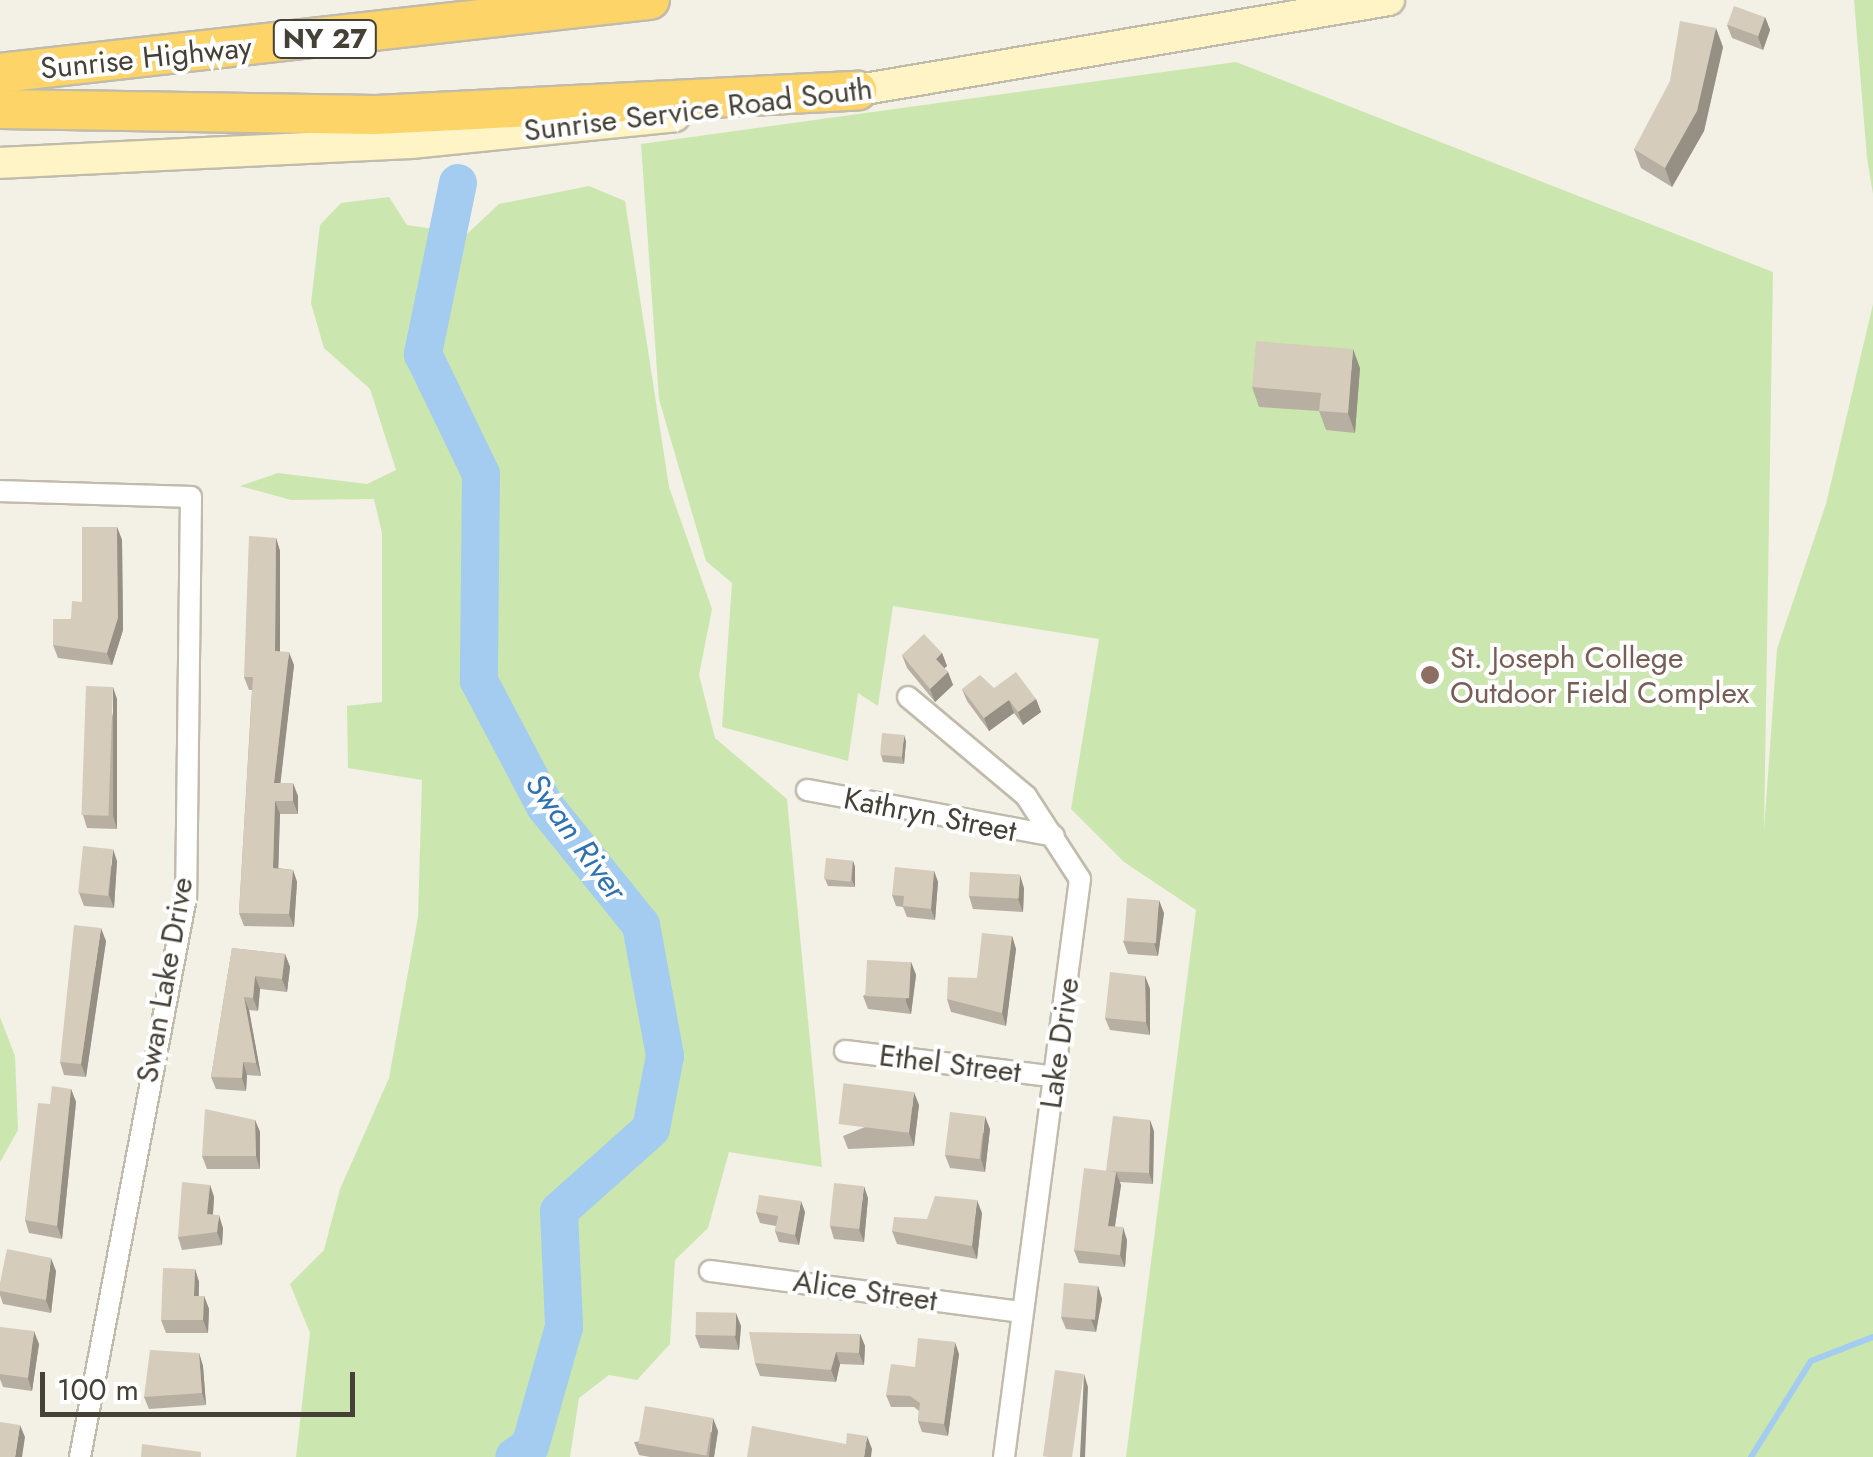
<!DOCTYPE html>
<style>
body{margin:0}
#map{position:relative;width:1873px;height:1457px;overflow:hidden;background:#f3f0e6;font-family:Jost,sans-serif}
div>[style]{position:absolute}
.green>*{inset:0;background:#cbe7af}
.stream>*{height:6px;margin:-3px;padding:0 3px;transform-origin:3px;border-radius:3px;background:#a3ccf0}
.river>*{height:38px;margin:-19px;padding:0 19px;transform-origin:19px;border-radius:19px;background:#a3ccf0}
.roads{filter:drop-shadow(2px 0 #c1bbac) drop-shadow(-2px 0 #c1bbac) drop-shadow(0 2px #c1bbac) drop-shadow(0 -2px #c1bbac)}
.minor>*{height:20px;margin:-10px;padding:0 10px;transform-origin:10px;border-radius:10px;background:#fff}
.secondary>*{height:30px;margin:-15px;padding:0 15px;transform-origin:15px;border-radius:15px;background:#fef4c5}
.motorway>*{height:38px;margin:-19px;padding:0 19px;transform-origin:19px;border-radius:19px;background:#fcd468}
.wall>*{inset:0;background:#b7afa2}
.shaded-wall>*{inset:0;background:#958f84}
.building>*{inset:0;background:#d5ccbc;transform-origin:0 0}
.dots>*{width:28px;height:28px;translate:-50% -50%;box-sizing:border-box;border:5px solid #fff;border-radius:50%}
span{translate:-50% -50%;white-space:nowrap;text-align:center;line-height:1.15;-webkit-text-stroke:8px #fff;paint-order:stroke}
.shield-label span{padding:2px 8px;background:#fff;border:2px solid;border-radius:8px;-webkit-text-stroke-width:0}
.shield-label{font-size:28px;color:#464136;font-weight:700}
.street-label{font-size:30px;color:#464136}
.education-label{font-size:30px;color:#785e54}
.left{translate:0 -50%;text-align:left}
.water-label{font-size:32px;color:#3072b1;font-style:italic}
.scale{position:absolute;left:40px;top:1372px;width:315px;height:45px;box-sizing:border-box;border:5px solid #464136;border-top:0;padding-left:12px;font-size:30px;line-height:35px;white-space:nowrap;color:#464136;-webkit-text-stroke:8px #fff;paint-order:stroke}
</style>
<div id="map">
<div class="green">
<i style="clip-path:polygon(1854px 0,1873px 0,1873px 194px,1867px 158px)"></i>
<i style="clip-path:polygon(1236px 62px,1773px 272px,1764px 831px,1777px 649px,1826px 504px,1873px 304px,1873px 1457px,1126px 1457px,1196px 910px,1124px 862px,1071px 809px,1099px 639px,893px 606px,878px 706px,858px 693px,848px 761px,722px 727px,732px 583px,706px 561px,659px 399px,641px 144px)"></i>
<i style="clip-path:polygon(589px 186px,625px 201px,669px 487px,712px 609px,699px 675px,715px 738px,787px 799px,822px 1167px,729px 1152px,708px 1228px,675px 1260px,670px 1344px,637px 1380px,609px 1375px,579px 1398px,570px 1457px,296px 1457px,310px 1333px,290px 1284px,324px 1250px,340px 1189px,389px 1078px,418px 917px,422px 780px,348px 768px,347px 706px,382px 702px,382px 533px,374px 499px,291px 500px,240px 486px,278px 473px,367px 484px,396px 470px,370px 389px,324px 348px,311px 303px,320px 225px,341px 203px,389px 197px,407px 225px,467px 234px,499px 204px)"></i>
<i style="clip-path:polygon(0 1017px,15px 1056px,18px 1130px,0 1162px)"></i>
</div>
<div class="stream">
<i style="left:1751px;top:1457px;width:113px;rotate:-58deg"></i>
<i style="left:1811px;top:1361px;width:66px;rotate:-21.2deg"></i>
</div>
<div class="river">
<i style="left:458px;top:183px;width:175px;rotate:101.6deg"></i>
<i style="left:423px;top:354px;width:133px;rotate:64.2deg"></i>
<i style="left:481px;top:474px;width:207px;rotate:90.6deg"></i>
<i style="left:479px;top:681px;width:141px;rotate:62.2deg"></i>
<i style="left:545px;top:806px;width:153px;rotate:51.1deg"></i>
<i style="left:641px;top:925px;width:133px;rotate:79.6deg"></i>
<i style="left:665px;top:1056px;width:74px;rotate:100.9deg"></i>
<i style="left:651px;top:1129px;width:123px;rotate:138.3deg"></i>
<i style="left:559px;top:1211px;width:116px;rotate:87.5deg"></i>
<i style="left:564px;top:1327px;width:124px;rotate:105.9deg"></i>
<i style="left:530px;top:1446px;width:19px;rotate:145deg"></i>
</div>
<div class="roads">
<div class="minor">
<i style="left:0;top:491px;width:191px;rotate:1.8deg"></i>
<i style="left:191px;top:497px;width:400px;rotate:90.7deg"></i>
<i style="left:186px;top:897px;width:570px;rotate:100.72deg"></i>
<i style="left:908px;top:697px;width:154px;rotate:40deg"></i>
<i style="left:1026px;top:796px;width:99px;rotate:57deg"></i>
<i style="left:1080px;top:879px;width:583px;rotate:97.49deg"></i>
<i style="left:807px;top:790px;width:251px;rotate:10.5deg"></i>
<i style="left:845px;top:1051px;width:213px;rotate:7deg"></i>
<i style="left:710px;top:1271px;width:314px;rotate:7.5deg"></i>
</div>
<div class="secondary">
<i style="left:835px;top:94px;width:562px;rotate:-9.63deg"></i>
<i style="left:0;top:163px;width:411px;rotate:-2.8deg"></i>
<i style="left:411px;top:143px;width:265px;rotate:-5.8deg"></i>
</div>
<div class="motorway">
<i style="left:0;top:73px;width:654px;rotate:-6.41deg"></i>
<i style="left:0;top:109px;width:376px;rotate:0.9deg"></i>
<i style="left:376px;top:115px;width:482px;rotate:-2.9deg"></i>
</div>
</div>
<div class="wall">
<i style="clip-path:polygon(1765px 17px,1770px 30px,1763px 50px,1732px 38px,1727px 25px)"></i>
<i style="clip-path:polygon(1723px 47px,1704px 131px,1672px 187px,1641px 168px,1634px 149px)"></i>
<i style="clip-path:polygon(1360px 368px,1355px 433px,1326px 430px,1319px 411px,1259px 407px,1252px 387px)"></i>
<i style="clip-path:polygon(117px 527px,122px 540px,123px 630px,112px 665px,58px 658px,53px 645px,82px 602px)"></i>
<i style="clip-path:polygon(276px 538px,280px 551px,280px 652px,294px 665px,280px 783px,298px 796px,298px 814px,280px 814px,278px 868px,293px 870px,297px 882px,294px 927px,244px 926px,239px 913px,252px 690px,249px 690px,244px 677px)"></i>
<i style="clip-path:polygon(942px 653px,947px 666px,944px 668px,948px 672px,953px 685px,935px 702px,907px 668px,902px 655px)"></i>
<i style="clip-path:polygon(994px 688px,1036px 699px,1041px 712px,1023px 725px,1014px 713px,989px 731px,967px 701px,962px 689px)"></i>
<i style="clip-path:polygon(117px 699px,117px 829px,87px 828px,83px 815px)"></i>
<i style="clip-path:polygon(906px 741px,904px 764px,883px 762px,881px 755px)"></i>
<i style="clip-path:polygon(117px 861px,114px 908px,84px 906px,79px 893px)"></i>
<i style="clip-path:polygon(853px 861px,855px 867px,855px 887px,828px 886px,825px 879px)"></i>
<i style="clip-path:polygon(934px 871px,938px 882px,935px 920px,907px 917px,903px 907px,896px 906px,892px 895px)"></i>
<i style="clip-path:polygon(1024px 888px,1023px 912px,973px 909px,969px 896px)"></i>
<i style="clip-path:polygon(1164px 913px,1158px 956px,1128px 954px,1123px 941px)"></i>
<i style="clip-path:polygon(1012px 936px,1016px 949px,1006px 1026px,951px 1012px,947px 999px,977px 978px)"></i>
<i style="clip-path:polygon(106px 941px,86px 1077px,64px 1075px,60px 1062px)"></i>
<i style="clip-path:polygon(232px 948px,285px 954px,290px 967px,287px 992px,260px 989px,258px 1011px,249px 1010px,261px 1076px,247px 1075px,246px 1091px,216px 1089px,211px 1077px)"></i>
<i style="clip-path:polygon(911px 962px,916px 975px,911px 1014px,868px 1009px,863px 996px)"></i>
<i style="clip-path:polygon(1145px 976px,1150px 989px,1150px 1035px,1110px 1030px,1105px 1018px)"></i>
<i style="clip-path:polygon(71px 1089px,76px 1102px,62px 1239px,29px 1233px,25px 1220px,50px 1104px)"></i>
<i style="clip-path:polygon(919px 1105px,914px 1146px,848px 1149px,843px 1136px)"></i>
<i style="clip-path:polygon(255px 1120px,260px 1132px,260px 1169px,207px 1169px,202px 1156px)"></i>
<i style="clip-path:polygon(990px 1129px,985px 1172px,950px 1168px,945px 1155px)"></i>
<i style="clip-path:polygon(1154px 1131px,1153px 1184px,1119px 1182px,1121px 1185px,1115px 1226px,1127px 1240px,1125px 1267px,1079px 1263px,1074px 1250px,1106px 1171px)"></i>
<i style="clip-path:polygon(210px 1185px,214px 1197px,213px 1215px,223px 1228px,222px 1245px,182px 1250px,178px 1237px)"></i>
<i style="clip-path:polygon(868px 1198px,864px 1242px,834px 1239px,830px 1226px)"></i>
<i style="clip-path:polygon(756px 1212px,805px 1212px,799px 1245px,779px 1242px,775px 1231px,776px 1226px,760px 1223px)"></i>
<i style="clip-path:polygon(982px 1213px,977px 1259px,897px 1244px,892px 1231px,927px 1219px)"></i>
<i style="clip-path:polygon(195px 1269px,199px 1282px,199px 1296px,204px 1296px,209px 1309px,208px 1333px,166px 1333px,161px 1320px)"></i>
<i style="clip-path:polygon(56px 1271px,51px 1313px,3px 1304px,0 1295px,0 1283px)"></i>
<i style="clip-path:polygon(1098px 1286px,1102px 1299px,1096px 1332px,1066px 1329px,1061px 1317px)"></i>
<i style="clip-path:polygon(741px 1326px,739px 1350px,700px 1348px,695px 1335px)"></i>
<i style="clip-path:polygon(0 1327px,39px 1344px,32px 1391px,3px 1387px,0 1379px)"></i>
<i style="clip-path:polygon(860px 1334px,865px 1346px,864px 1365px,840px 1364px,836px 1382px,760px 1376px,755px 1363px)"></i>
<i style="clip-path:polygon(199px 1353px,203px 1366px,206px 1405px,149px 1409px,144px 1397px)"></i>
<i style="clip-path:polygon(959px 1354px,948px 1436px,922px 1432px,918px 1421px,919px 1411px,914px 1407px,891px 1407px,886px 1395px,915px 1367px)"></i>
<i style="clip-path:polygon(718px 1431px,714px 1457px,650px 1457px,639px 1455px,634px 1442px)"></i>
</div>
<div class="shaded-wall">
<i style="clip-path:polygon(1765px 17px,1770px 30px,1763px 50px,1758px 37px)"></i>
<i style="clip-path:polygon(1716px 28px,1723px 47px,1704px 131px,1672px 187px,1665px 168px)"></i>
<i style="clip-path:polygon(1353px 349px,1360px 368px,1355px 433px,1348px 413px)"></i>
<i style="clip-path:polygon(117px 527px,122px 540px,123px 630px,112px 665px,107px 653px)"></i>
<i style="clip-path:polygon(276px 538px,280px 551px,280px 664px,275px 651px)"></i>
<i style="clip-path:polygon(289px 652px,294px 665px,279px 796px,274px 783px)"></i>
<i style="clip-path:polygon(942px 653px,947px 666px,940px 672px,936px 659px)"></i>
<i style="clip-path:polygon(948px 672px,953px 685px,935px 702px,930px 689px)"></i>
<i style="clip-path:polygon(113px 687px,117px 699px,117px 829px,113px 816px)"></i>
<i style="clip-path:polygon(1036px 699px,1041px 712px,1023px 725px,1018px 712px)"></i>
<i style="clip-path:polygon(1009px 700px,1014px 713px,989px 731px,984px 718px)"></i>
<i style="clip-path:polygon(904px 735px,906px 741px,904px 764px,902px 757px)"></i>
<i style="clip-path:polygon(293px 783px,298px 796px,298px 814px,293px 801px)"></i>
<i style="clip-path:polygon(275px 801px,280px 814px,278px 881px,273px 868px)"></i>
<i style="clip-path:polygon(113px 849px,117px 861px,114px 908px,109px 895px)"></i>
<i style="clip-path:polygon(853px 861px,855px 867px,855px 887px,852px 880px)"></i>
<i style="clip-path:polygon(293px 870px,297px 882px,294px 927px,289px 914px)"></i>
<i style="clip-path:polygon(934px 871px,938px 882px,935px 920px,931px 909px)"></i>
<i style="clip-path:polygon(1020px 875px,1024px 888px,1023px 912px,1018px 899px)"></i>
<i style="clip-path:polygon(1159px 900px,1164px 913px,1158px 956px,1154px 943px)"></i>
<i style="clip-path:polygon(101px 928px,106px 941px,86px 1077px,81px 1064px)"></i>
<i style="clip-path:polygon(1012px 936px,1016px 949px,1006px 1026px,1002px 1013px)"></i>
<i style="clip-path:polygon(285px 954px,290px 967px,287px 992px,282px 979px)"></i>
<i style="clip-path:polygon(911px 962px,916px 975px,911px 1014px,906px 1002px)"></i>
<i style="clip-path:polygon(255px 976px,260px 989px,258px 1011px,253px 998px)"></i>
<i style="clip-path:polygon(1145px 976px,1150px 989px,1150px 1035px,1146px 1022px)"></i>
<i style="clip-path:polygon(244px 997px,249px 1010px,261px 1076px,256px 1063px)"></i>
<i style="clip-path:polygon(243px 1062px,247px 1075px,246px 1091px,242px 1078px)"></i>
<i style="clip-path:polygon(71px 1089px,76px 1102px,62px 1239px,57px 1226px)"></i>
<i style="clip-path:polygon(914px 1092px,919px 1105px,914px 1146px,909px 1133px)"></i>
<i style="clip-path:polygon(985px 1116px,990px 1129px,985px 1172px,981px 1159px)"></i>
<i style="clip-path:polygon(255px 1120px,260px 1132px,260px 1169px,256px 1156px)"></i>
<i style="clip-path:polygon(1150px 1120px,1154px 1131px,1153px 1184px,1149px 1173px)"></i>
<i style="clip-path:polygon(1116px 1172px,1121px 1185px,1113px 1239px,1108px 1226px)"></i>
<i style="clip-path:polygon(210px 1185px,214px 1197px,212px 1227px,207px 1214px)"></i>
<i style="clip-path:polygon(864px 1186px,868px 1198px,864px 1242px,859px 1229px)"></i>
<i style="clip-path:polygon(977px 1200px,982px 1213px,977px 1259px,972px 1246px)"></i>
<i style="clip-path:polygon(801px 1201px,805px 1212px,799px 1245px,795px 1235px)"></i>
<i style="clip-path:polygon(219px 1215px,223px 1228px,222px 1245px,217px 1232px)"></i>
<i style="clip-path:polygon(1123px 1227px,1127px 1240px,1125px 1267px,1120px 1255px)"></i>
<i style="clip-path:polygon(51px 1258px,56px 1271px,51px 1313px,46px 1300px)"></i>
<i style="clip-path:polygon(195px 1269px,199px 1282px,198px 1309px,194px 1296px)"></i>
<i style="clip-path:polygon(1098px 1286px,1102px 1299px,1096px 1332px,1091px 1319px)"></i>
<i style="clip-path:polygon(204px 1296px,209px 1309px,208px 1333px,203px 1320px)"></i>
<i style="clip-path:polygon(736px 1313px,741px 1326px,739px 1350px,735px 1337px)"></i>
<i style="clip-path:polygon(34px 1331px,39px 1344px,32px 1391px,28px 1378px)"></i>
<i style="clip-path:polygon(860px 1334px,865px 1346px,864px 1365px,859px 1353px)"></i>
<i style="clip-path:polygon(955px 1342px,959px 1354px,948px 1436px,944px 1424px)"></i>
<i style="clip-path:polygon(836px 1352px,840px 1364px,836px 1382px,831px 1370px)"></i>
<i style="clip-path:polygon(199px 1353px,203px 1366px,206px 1405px,202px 1393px)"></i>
<i style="clip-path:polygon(1084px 1374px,1088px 1387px,1085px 1457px,1080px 1457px)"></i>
<i style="clip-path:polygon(713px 1418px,718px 1431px,714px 1457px,709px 1457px)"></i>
<i style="clip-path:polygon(20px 1425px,25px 1437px,22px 1457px,15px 1457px)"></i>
<i style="clip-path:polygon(867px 1436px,872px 1449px,871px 1457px,864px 1457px)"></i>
</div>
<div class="building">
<i style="left:1734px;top:6px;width:33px;height:20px;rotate:20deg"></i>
<i style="clip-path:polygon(1680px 21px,1716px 28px,1697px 111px,1665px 168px,1634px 149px,1670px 81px)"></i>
<i style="clip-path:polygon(1256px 341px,1353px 349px,1348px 413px,1319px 411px,1321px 393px,1252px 387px)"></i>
<i style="clip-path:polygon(82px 527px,117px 527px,118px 618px,107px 653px,53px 645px,53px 619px,71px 619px,72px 601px,82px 602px)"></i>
<i style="clip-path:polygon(249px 536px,276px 538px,275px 651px,289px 652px,274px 783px,293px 783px,293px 801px,275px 801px,273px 868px,293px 870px,289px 914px,239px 913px,253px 677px,244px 677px)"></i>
<i style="clip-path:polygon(924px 634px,942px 653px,936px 659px,948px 672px,930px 689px,902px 655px)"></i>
<i style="clip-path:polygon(1016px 672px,1036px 699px,1018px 712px,1009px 700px,984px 718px,962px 689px,980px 675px,994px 688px)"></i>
<i style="left:86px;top:686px;width:27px;height:129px;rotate:2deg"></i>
<i style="left:882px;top:733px;width:22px;height:22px;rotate:5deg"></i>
<i style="left:83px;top:846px;width:30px;height:47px;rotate:6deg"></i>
<i style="left:826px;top:858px;width:27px;height:21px;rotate:6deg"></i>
<i style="clip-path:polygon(895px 867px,934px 871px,931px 909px,903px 906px,904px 896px,892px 895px)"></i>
<i style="left:970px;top:872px;width:50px;height:24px;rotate:3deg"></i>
<i style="left:1127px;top:898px;width:32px;height:43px;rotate:4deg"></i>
<i style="clip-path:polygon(74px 925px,101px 928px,81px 1064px,60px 1062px)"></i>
<i style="clip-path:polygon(982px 933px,1012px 936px,1002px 1013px,947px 999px,948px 977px,977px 978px)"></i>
<i style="clip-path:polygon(232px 948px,285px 954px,282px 979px,255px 976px,253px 998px,244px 997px,256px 1063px,243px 1062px,242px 1078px,211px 1077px)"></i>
<i style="left:867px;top:960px;width:44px;height:36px;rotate:3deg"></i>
<i style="clip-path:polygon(1110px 972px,1145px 976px,1146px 1022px,1105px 1018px)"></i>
<i style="clip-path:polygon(52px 1086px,71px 1089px,57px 1226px,25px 1220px,38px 1103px,50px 1104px)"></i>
<i style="left:914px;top:1092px;width:41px;height:71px;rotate:97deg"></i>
<i style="clip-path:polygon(205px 1109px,255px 1120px,256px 1156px,202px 1156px)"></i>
<i style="left:950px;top:1112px;width:35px;height:43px;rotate:7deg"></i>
<i style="clip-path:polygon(1113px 1116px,1150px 1120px,1149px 1173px,1106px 1171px)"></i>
<i style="clip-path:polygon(1084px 1168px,1116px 1172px,1108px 1226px,1123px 1227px,1120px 1255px,1074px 1250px)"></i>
<i style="clip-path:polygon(182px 1182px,210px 1185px,207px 1214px,219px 1215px,217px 1232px,178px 1237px)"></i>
<i style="left:834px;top:1183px;width:30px;height:43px;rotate:6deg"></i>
<i style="clip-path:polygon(759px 1195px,801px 1201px,795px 1235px,775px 1231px,778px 1216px,756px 1212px)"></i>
<i style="clip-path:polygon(935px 1196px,977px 1200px,972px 1246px,892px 1231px,894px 1217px,927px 1219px)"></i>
<i style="clip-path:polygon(7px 1249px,51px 1258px,46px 1300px,0 1291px,0 1283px)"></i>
<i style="clip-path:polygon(163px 1268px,195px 1269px,194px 1296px,204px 1296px,203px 1320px,161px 1320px)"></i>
<i style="left:1064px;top:1283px;width:34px;height:34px;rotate:5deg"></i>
<i style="left:696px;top:1312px;width:40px;height:23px;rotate:1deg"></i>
<i style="clip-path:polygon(0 1327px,34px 1331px,28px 1378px,0 1374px)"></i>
<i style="clip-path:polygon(749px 1332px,860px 1334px,859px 1353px,836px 1352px,831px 1370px,755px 1363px)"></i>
<i style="clip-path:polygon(918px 1338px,955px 1342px,944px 1424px,918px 1421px,920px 1403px,910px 1396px,886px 1395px,891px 1364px,915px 1367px)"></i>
<i style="clip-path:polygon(150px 1350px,199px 1353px,202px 1393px,144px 1397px)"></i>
<i style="left:1055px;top:1370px;width:29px;height:87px;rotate:8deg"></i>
<i style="left:645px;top:1406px;width:69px;height:38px;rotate:10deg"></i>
<i style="clip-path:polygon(0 1422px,20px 1425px,15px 1457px,0 1457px)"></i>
<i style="clip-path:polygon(752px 1426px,846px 1444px,847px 1433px,867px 1436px,864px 1457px,747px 1457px)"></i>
<i style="clip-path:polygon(142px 1444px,201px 1452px,201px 1457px,141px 1457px)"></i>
</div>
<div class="dots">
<i style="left:1430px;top:675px;background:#8d6e63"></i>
</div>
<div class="shield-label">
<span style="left:325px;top:39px">NY 27</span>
</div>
<div class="street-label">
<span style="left:146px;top:58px;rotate:-6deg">Sunrise Highway</span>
<span style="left:698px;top:110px;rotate:-7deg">Sunrise Service Road South</span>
<span style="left:930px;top:815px;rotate:11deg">Kathryn Street</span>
<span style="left:165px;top:980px;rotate:-80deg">Swan Lake Drive</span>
<span style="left:1060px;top:1043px;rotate:-82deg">Lake Drive</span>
<span style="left:950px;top:1064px;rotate:7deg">Ethel Street</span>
<span style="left:865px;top:1291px;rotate:8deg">Alice Street</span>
</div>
<div class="education-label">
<span class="left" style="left:1450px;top:675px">St. Joseph College<br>Outdoor Field Complex</span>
</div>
<div class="water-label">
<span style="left:576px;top:837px;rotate:54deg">Swan River</span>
</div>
<div class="scale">100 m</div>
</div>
